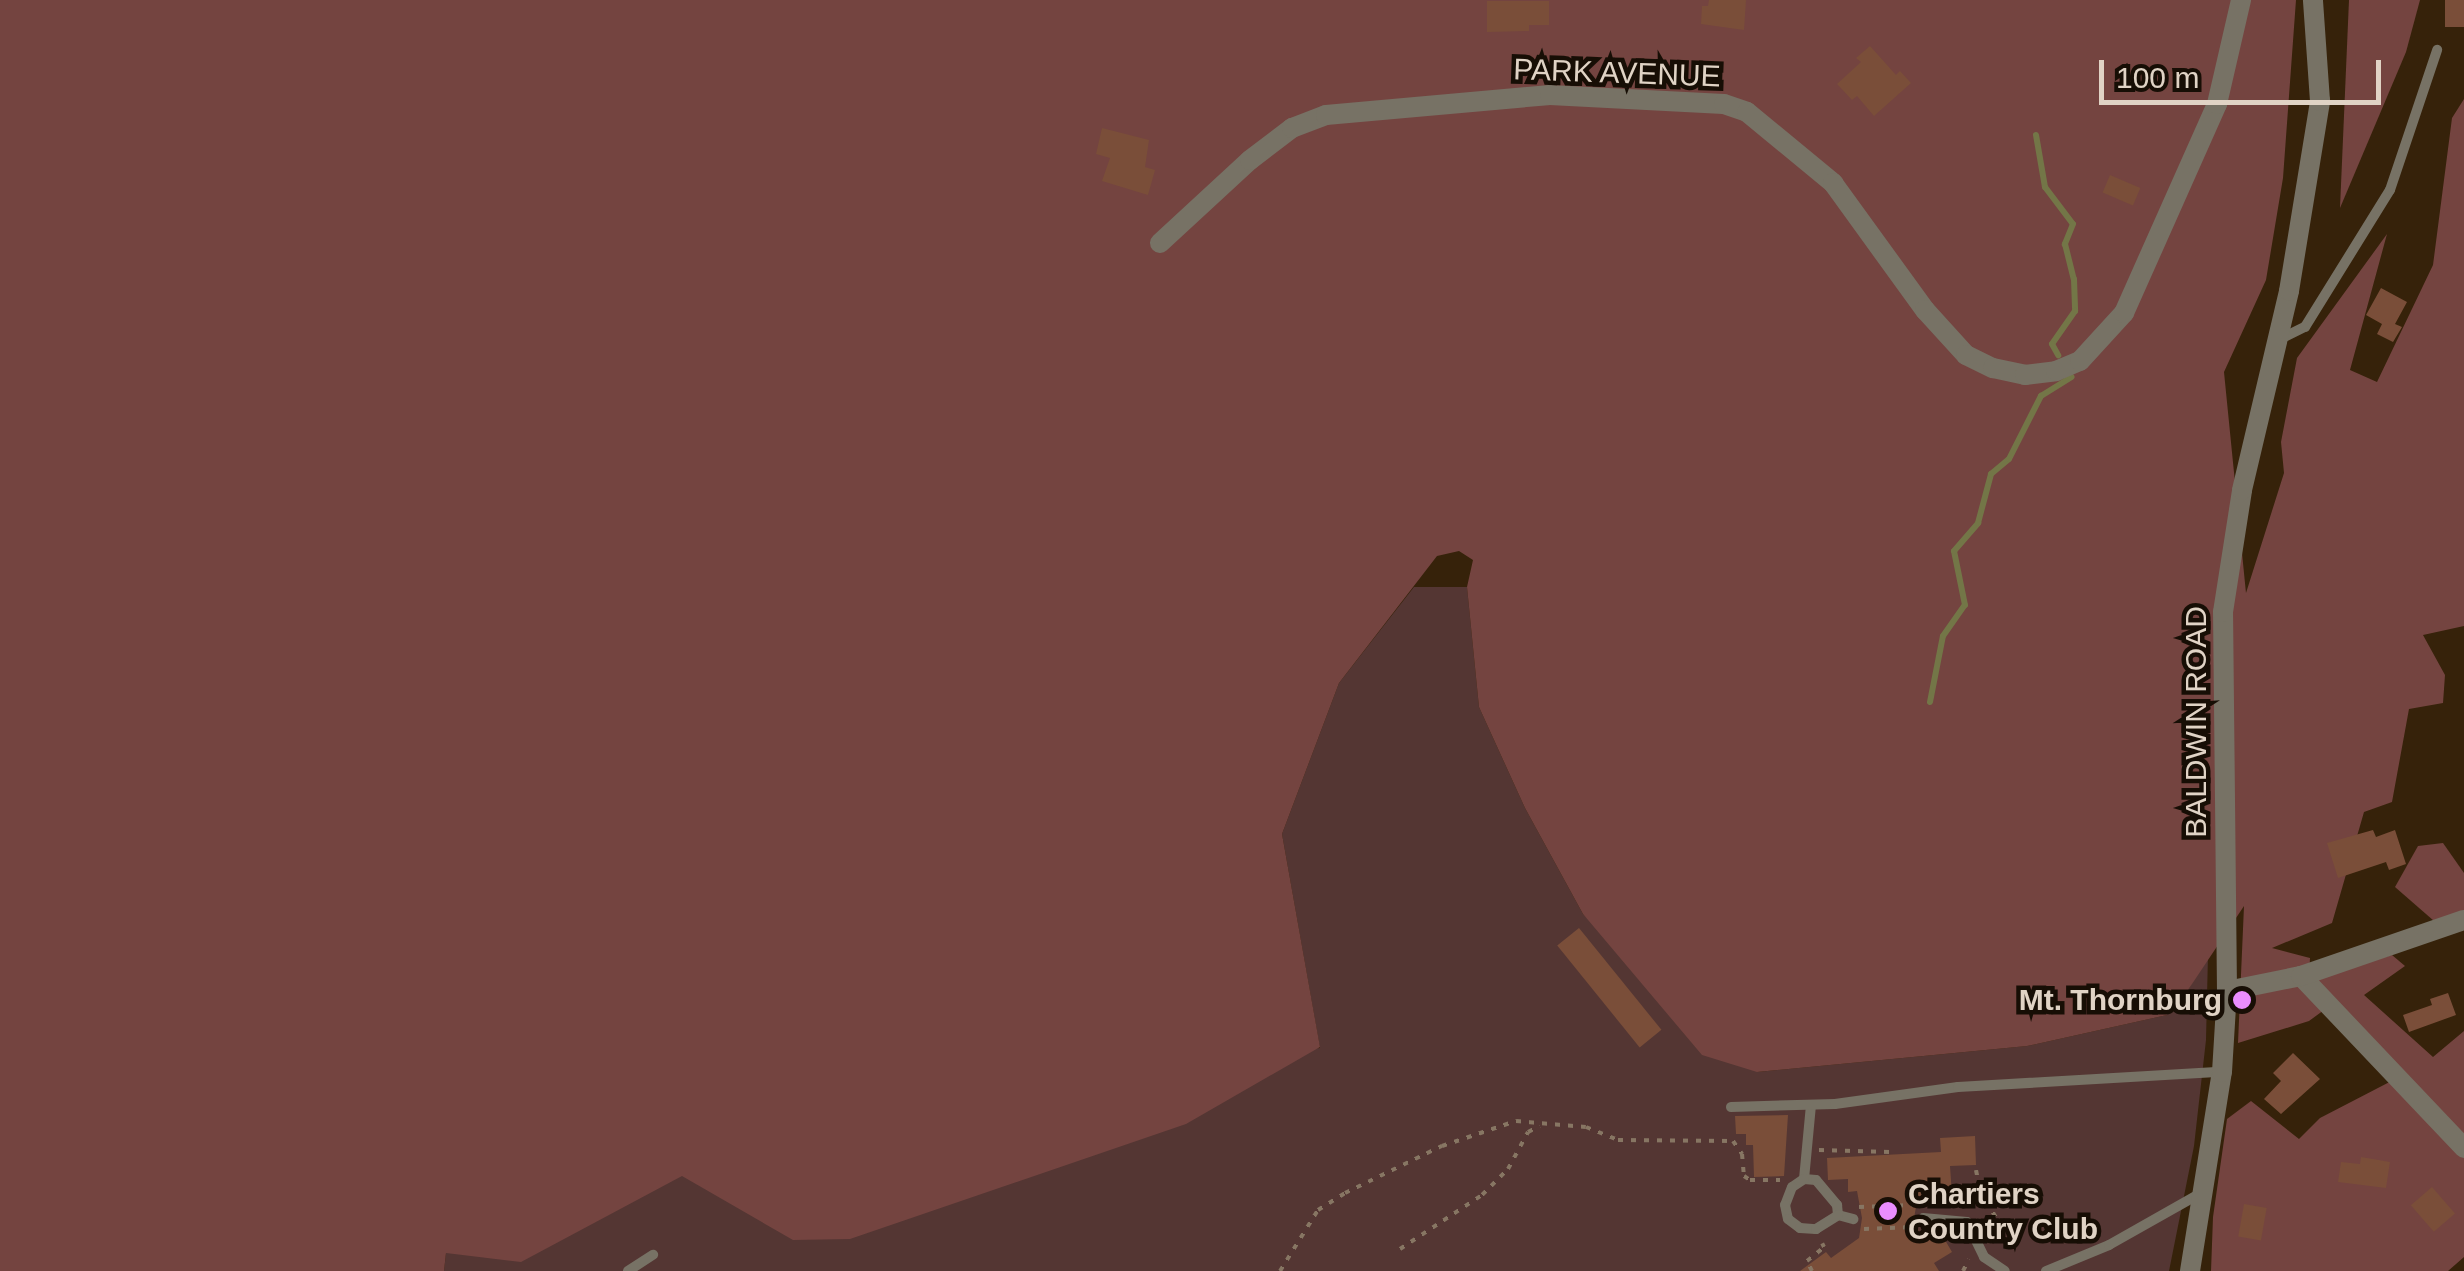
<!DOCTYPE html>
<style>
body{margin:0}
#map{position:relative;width:2464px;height:1271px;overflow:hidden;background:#36220a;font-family:Arial,sans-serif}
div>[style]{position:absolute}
.green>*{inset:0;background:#543633}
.forest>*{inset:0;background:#744440}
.stream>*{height:6px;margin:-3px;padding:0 3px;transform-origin:3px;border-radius:3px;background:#737647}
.building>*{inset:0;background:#7a4e39;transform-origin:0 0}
.path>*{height:4px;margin-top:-2px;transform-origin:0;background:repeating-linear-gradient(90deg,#877663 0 5px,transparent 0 13px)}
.service>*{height:10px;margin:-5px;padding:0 5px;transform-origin:5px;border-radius:5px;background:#777265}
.minor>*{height:20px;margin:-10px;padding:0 10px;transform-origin:10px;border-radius:10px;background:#777265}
.tertiary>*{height:20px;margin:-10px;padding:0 10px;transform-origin:10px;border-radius:10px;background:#777265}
.dots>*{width:28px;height:28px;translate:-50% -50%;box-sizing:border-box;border:5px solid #170e05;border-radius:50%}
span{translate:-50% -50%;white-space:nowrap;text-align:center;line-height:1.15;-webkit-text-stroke:9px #170e05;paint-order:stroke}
.street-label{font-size:30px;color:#e0d3c5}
.poi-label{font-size:30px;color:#e0d3c5;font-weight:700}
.right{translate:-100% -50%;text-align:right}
.left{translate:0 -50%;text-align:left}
.scale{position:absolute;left:2099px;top:60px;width:282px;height:45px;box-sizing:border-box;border:5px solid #e0d3c5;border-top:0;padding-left:12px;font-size:30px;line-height:35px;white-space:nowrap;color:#e0d3c5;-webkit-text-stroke:8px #170e05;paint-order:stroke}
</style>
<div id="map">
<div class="green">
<i style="clip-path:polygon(1414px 587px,1467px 587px,1479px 707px,1525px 808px,1583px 914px,1758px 1072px,2027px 1046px,2167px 1015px,2168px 992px,2188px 990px,2208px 955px,2206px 1040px,2194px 1146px,2169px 1271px,444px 1271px,446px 1253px,747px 1099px,1320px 1048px,1282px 834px,1339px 683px)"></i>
</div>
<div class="forest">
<i style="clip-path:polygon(0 0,2296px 0,2283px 178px,2266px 280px,2224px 372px,2246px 593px,2284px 473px,2281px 442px,2297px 358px,2387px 234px,2350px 370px,2377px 382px,2433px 265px,2452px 118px,2464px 99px,2464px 626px,2423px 635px,2445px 675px,2443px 703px,2409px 709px,2392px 802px,2364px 812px,2332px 923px,2272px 948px,2310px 958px,2309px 977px,2392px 955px,2405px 966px,2364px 995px,2433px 1057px,2464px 1031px,2464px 1257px,2448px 1271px,2211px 1271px,2213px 1217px,2227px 1119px,2251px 1101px,2299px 1139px,2320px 1118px,2405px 1074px,2335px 1002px,2309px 1021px,2238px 1043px,2244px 906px,2188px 990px,2168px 992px,2167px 1015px,2027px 1046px,1757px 1072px,1702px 1055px,1583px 914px,1525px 808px,1479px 707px,1467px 587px,1473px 560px,1459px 551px,1437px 556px,1339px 683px,1282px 834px,1320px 1047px,1186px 1124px,850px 1239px,793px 1240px,682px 1176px,521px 1262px,446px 1253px,444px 1271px,0 1271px)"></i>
<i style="clip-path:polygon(2349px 0,2420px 0,2406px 52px,2340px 208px)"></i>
<i style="clip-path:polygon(2443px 843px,2464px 873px,2464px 912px,2434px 921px,2395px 887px,2418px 846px)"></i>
</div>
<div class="stream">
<i style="left:2036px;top:135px;width:53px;rotate:80.2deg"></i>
<i style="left:2045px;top:187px;width:46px;rotate:52.9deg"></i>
<i style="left:2073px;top:224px;width:22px;rotate:112deg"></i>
<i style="left:2065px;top:244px;width:36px;rotate:76deg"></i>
<i style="left:2074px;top:279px;width:32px;rotate:88deg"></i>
<i style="left:2075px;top:311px;width:40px;rotate:124.9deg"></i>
<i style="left:2052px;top:344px;width:13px;rotate:61deg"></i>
<i style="left:1930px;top:702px;width:67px;rotate:-78.9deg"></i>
<i style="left:1943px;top:636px;width:38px;rotate:-55deg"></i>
<i style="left:1965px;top:605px;width:55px;rotate:-101.5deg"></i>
<i style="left:1954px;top:551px;width:37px;rotate:-49deg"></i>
<i style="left:1978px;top:523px;width:51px;rotate:-75.1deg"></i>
<i style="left:1991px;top:474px;width:23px;rotate:-40deg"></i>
<i style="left:2009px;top:459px;width:71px;rotate:-63.1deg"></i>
<i style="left:2041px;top:396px;width:36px;rotate:-32deg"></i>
</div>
<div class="building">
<i style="clip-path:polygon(1709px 0,1746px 0,1744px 30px,1701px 24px,1702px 6px,1708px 6px)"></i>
<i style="left:2445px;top:0;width:19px;height:27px"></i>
<i style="clip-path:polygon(1487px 1px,1549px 1px,1549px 25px,1529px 25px,1529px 31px,1487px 32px)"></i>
<i style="clip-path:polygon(1870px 46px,1896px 75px,1900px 71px,1911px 83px,1874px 116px,1857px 96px,1852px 100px,1837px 84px,1861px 62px,1856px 58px)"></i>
<i style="clip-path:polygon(1102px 128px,1149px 140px,1145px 167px,1155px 170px,1148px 195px,1102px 181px,1110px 158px,1096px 154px)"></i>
<i style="left:2110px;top:175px;width:33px;height:19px;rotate:23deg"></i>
<i style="clip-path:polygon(2381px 288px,2407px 302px,2395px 324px,2402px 327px,2393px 342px,2377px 334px,2382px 324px,2366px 315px)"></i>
<i style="clip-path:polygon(2373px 830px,2376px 837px,2395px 830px,2406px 864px,2389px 870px,2386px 862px,2338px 878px,2327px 843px)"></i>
<i style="left:1579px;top:928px;width:131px;height:28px;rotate:51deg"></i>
<i style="clip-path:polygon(2448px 993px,2456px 1015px,2409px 1032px,2403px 1015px,2432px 1005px,2430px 999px)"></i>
<i style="clip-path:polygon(2293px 1053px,2320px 1079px,2281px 1114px,2264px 1099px,2281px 1081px,2273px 1073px)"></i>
<i style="clip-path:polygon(1788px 1115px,1784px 1176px,1754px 1177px,1753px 1145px,1746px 1145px,1746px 1134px,1736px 1134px,1735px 1116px)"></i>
<i style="clip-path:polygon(1975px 1136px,1976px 1165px,1950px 1166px,1952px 1195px,1918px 1196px,1914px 1218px,1920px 1234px,1938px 1228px,1952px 1252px,1934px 1263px,1939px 1271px,1800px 1271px,1826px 1252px,1831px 1258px,1859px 1238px,1862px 1218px,1857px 1191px,1848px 1192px,1848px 1179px,1828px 1180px,1827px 1158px,1941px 1152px,1940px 1138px)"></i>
<i style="clip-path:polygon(2361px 1157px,2390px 1162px,2386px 1188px,2338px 1182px,2341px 1162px,2360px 1164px)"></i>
<i style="left:2432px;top:1187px;width:35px;height:28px;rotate:49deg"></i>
<i style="left:2244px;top:1204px;width:23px;height:33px;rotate:10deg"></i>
</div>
<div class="path">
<i style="left:1819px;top:1150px;width:71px;rotate:1.6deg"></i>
<i style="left:1976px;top:1170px;width:20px;rotate:79deg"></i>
<i style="left:1980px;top:1190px;width:34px;rotate:60deg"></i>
<i style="left:1997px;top:1220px;width:19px;rotate:115deg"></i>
<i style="left:1944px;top:1204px;width:14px;rotate:-4deg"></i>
<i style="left:1958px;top:1203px;width:7px;rotate:63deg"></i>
<i style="left:1859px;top:1207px;width:55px;rotate:-2.1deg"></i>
<i style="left:1864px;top:1229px;width:50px;rotate:-2.3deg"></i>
<i style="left:1400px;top:1249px;width:98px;rotate:-33.4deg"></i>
<i style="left:1482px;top:1195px;width:37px;rotate:-45deg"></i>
<i style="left:1508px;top:1169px;width:42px;rotate:-61.6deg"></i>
<i style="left:1528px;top:1132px;width:13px;rotate:-27deg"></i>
<i style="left:1280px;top:1271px;width:72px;rotate:-58.1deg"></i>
<i style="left:1318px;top:1210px;width:32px;rotate:-32deg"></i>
<i style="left:1345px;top:1193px;width:108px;rotate:-25.9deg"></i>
<i style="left:1442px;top:1146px;width:78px;rotate:-18.7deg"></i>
<i style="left:1516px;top:1121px;width:70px;rotate:4.9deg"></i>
<i style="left:1586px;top:1127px;width:35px;rotate:22deg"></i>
<i style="left:1618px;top:1140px;width:115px;rotate:0.5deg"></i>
<i style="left:1733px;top:1141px;width:16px;rotate:55deg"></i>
<i style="left:1742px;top:1154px;width:22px;rotate:85deg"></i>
<i style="left:1744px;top:1176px;width:7px;rotate:34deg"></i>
<i style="left:1750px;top:1180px;width:30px"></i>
<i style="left:1812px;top:1271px;width:11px;rotate:-117deg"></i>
<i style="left:1807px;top:1261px;width:22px;rotate:-39deg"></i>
<i style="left:1824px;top:1247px;width:4px;rotate:-117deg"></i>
<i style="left:1963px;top:1271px;width:13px;rotate:-63deg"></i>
</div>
<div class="service">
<i style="left:2278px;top:340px;width:30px;rotate:-26deg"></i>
<i style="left:2305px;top:327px;width:161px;rotate:-58.2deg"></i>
<i style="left:2390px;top:190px;width:148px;rotate:-71.4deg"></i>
<i style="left:1811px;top:1105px;width:74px;rotate:95.4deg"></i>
<i style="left:1804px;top:1179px;width:12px;rotate:5deg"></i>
<i style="left:1816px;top:1180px;width:33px;rotate:50deg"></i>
<i style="left:1837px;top:1205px;width:10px;rotate:84deg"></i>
<i style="left:1838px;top:1215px;width:16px;rotate:15deg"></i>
<i style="left:1731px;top:1107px;width:104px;rotate:-1.7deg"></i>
<i style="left:1835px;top:1104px;width:124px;rotate:-7.9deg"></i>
<i style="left:1958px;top:1087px;width:263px;rotate:-3.3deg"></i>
<i style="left:1804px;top:1179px;width:14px;rotate:146deg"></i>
<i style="left:1792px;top:1187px;width:19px;rotate:111deg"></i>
<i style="left:1785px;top:1205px;width:14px;rotate:78deg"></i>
<i style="left:1788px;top:1219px;width:15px;rotate:37deg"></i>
<i style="left:1800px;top:1228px;width:16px;rotate:4deg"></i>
<i style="left:1816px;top:1229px;width:26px;rotate:-32deg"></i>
<i style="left:1923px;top:1218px;width:44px;rotate:5.2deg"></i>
<i style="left:1967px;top:1222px;width:39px;rotate:64deg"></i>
<i style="left:1984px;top:1257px;width:25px;rotate:34deg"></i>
<i style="left:628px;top:1271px;width:30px;rotate:-33deg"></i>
<i style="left:2046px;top:1271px;width:68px;rotate:-22.4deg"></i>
<i style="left:2109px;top:1245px;width:106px;rotate:-29.5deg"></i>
</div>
<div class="minor">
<i style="left:1160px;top:243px;width:122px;rotate:-42.7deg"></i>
<i style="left:1250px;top:160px;width:53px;rotate:-37.3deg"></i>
<i style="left:1292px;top:128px;width:36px;rotate:-21deg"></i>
<i style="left:1326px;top:115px;width:225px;rotate:-5.1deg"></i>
<i style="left:1550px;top:95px;width:174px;rotate:3deg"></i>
<i style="left:1724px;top:104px;width:24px;rotate:19deg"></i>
<i style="left:1747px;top:112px;width:112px;rotate:39.5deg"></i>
<i style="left:1833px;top:183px;width:157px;rotate:54.1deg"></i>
<i style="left:1925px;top:310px;width:61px;rotate:47.7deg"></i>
<i style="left:1966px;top:355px;width:30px;rotate:26deg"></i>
<i style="left:1993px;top:368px;width:33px;rotate:12deg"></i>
<i style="left:2025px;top:375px;width:31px;rotate:-7deg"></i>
<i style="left:2056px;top:371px;width:26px;rotate:-23deg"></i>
<i style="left:2080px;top:361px;width:65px;rotate:-47.5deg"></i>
<i style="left:2124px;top:313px;width:229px;rotate:-66deg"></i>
<i style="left:2217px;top:104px;width:107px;rotate:-77deg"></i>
<i style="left:2301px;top:976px;width:237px;rotate:46.5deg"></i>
<i style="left:2227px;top:991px;width:76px;rotate:-11.5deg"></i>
<i style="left:2301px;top:976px;width:172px;rotate:-19deg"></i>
</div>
<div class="tertiary">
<i style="left:2190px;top:1271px;width:202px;rotate:-80.9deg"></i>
<i style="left:2222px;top:1072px;width:81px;rotate:-86.5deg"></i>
<i style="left:2227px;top:991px;width:379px;rotate:-90.6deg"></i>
<i style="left:2223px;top:612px;width:123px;rotate:-81.1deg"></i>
<i style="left:2242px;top:490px;width:204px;rotate:-76.7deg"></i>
<i style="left:2289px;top:291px;width:193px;rotate:-80.7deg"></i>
<i style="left:2320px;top:101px;width:101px;rotate:-94deg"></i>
</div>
<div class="dots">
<i style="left:2242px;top:1000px;background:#ea8dfd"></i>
<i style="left:1888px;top:1211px;background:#ea8dfd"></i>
</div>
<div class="street-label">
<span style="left:1617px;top:73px;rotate:2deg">PARK AVENUE</span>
<span style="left:2196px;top:722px;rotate:-90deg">BALDWIN ROAD</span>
</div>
<div class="poi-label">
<span class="right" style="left:2222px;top:1000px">Mt. Thornburg</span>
<span class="left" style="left:1908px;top:1211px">Chartiers<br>Country Club</span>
</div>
<div class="scale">100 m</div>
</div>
